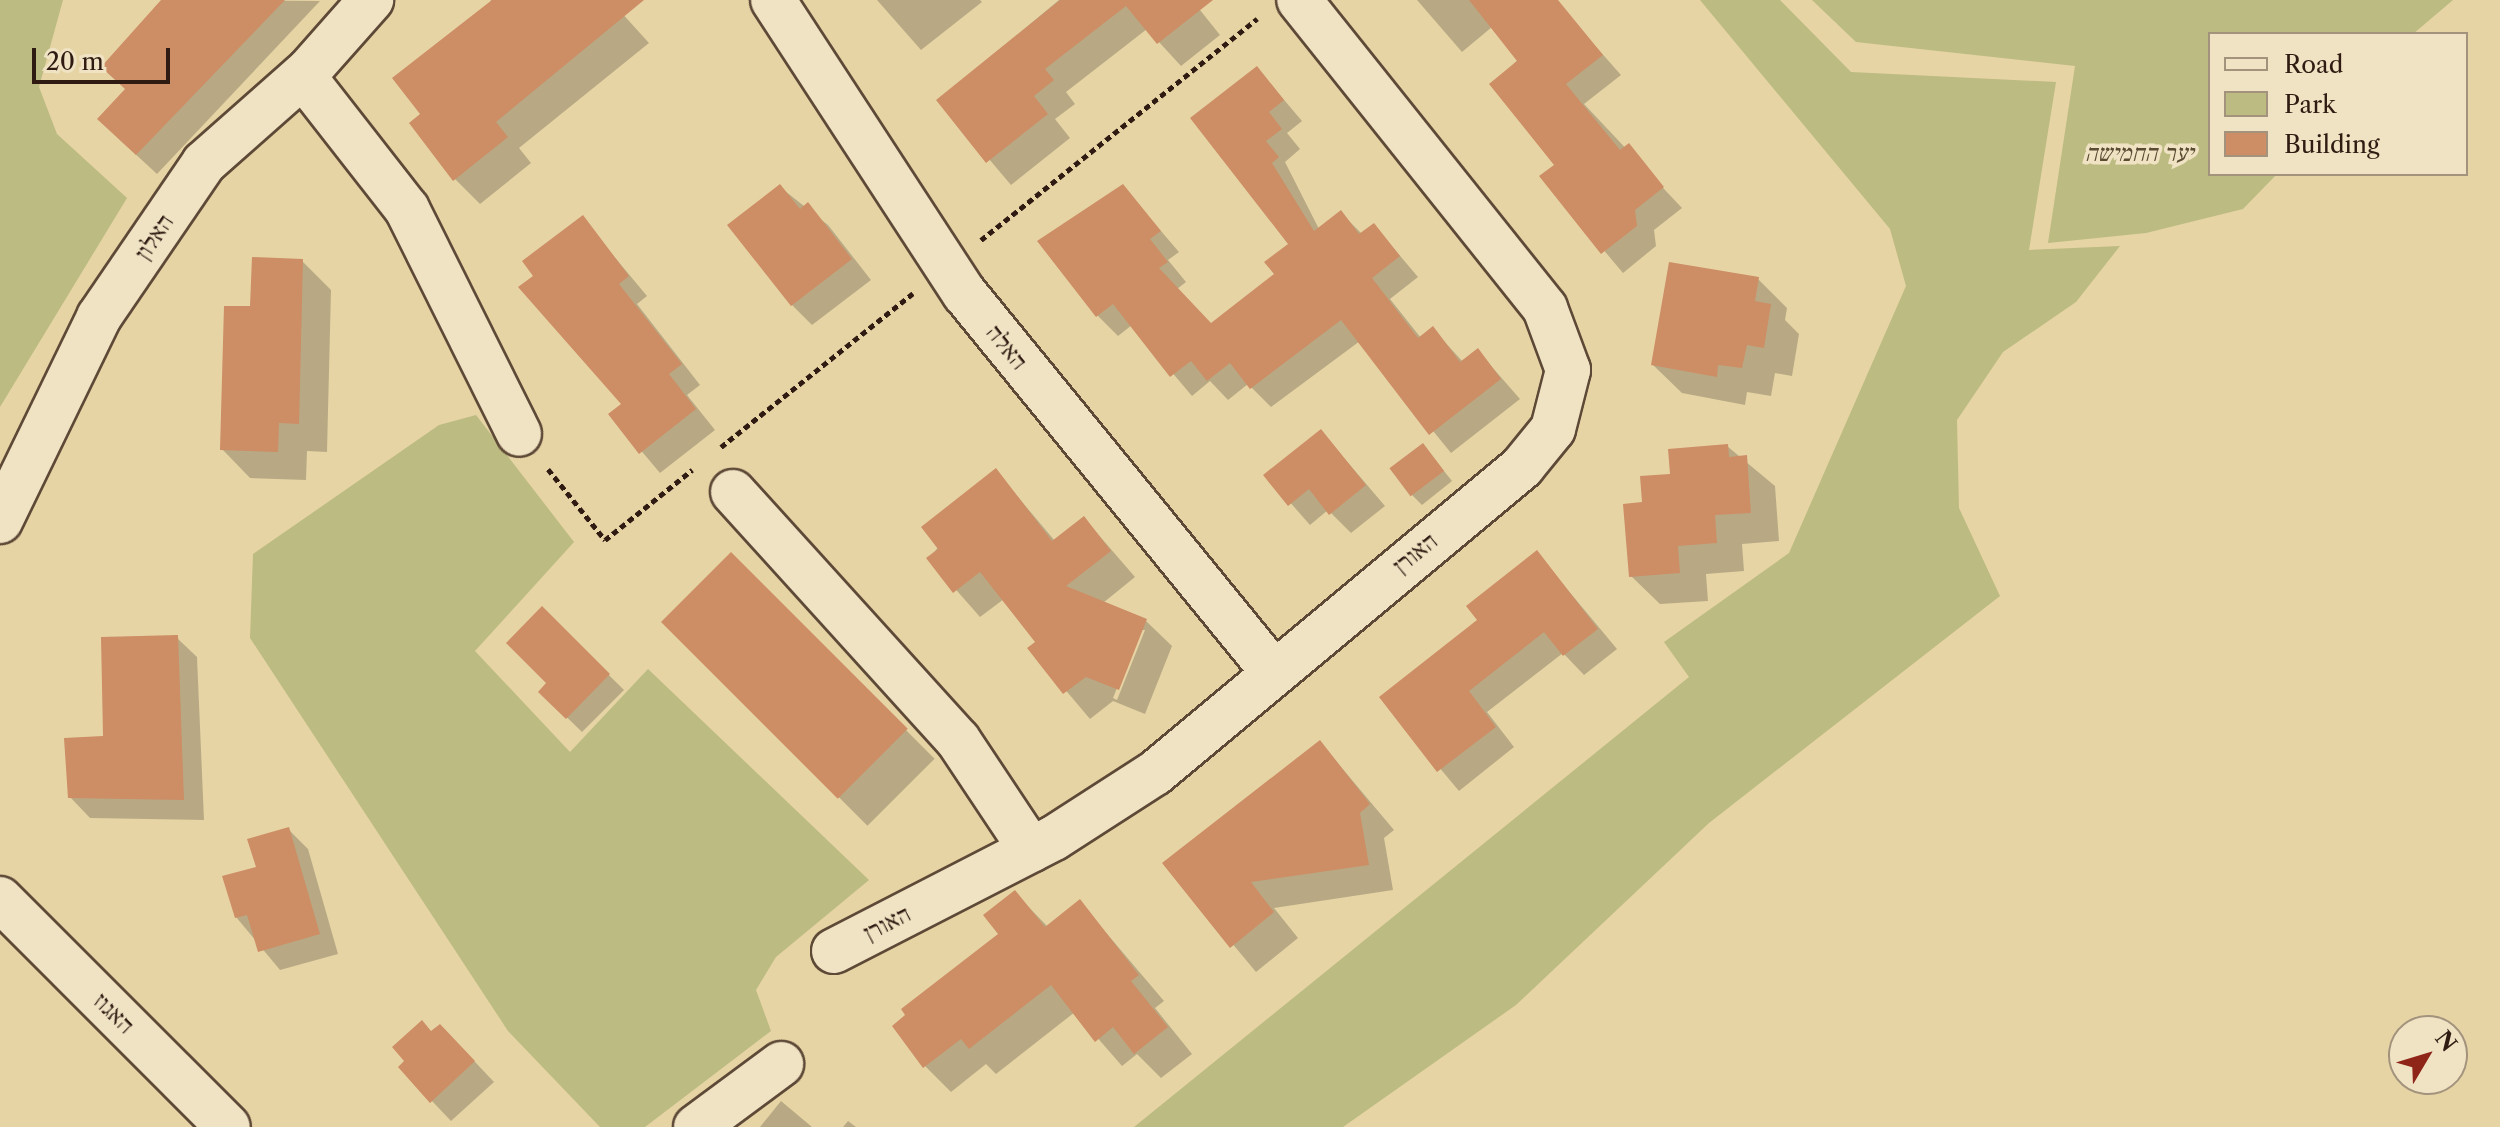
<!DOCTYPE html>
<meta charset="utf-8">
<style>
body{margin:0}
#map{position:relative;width:2500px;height:1127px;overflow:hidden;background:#e6d4a5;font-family:"Libre Caslon Text","Frank Ruhl Libre",serif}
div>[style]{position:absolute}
.green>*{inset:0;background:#bcbb81}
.shadow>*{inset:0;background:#0003;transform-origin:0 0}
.building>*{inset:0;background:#cd8d65;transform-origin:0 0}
.path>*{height:5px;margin-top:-2.5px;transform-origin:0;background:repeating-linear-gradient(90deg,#301b12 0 6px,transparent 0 10px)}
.roads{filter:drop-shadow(2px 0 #5e4937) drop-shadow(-2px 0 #5e4937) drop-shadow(0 2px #5e4937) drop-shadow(0 -2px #5e4937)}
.minor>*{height:44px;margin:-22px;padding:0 22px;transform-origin:22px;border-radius:22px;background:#efe3c4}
span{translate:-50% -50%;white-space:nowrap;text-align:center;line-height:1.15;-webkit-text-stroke:7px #efe3c4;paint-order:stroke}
.park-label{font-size:24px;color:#5a4b33;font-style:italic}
.street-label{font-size:24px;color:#301b12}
.legend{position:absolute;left:2208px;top:32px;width:260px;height:144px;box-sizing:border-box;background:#efe3c4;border:2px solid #a3937d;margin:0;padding:10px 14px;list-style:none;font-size:24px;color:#301b12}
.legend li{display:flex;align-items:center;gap:16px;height:40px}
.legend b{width:40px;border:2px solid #a3937d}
.north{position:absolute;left:2388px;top:1015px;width:80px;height:80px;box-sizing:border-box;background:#efe3c4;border:2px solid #a3937d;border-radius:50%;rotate:52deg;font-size:22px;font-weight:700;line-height:32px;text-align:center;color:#301b12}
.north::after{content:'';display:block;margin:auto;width:28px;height:36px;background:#8f2418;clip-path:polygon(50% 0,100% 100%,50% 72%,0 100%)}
.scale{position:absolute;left:32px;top:48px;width:138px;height:36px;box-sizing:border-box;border:4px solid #301b12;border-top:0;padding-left:10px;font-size:24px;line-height:28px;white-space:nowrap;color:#301b12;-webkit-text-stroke:6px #efe3c4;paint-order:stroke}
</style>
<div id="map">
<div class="green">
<i style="clip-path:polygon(0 0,63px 0,39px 87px,57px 134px,127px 198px,0 407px)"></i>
<i style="clip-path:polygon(1700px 0,1780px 0,1851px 72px,2056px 82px,2029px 250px,2120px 246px,2076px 302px,2003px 352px,1957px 420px,1959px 508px,2000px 596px,1709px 823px,1516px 1005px,1343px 1127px,1134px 1127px,1689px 677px,1664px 642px,1789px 553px,1906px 286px,1890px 229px)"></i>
<i style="clip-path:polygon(1812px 0,2453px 0,2413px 34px,2210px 34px,2210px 174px,2277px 174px,2243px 209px,2146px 233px,2048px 243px,2075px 66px,1856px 42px)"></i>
<i style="clip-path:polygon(476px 415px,574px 542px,475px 651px,570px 752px,648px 669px,869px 880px,776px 957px,756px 990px,771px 1031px,645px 1127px,600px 1127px,508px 1031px,250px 638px,253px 554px,439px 425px)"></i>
</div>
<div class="shadow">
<i style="clip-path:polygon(193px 0,320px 1px,157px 174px,119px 139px,127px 89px)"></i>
<i style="clip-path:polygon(610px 0,649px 43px,519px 148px,531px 163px,480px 204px,455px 179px,423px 115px,491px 0)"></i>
<i style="clip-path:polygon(877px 0,980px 0,982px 2px,921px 50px)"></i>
<i style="clip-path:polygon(1192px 0,1220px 35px,1181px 66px,1147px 29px,1066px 92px,1075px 104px,1055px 119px,1070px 138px,1011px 185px,939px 100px,1059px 0)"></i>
<i style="clip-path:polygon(1417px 0,1490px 0,1504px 17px,1462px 52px)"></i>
<i style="clip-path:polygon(1567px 14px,1621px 75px,1584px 104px,1682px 208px,1654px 230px,1656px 246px,1623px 273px,1542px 177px,1557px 165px,1492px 84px)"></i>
<i style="clip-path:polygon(1257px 68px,1302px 121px,1287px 133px,1300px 149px,1285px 162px,1319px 229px,1340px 212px,1362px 234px,1374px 225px,1418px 277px,1390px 299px,1421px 338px,1433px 329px,1463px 362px,1478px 351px,1520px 399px,1451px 453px,1360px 341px,1271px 407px,1248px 384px,1228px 400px,1210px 381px,1192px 396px,1132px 325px,1118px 336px,1098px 316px,1040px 242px,1123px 187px,1179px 252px,1168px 260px,1186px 282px,1177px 289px,1212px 325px,1277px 274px,1291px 244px,1193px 118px)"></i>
<i style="clip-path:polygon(780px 187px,828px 225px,871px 280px,812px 325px,792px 305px)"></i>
<i style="clip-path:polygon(582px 218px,647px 296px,637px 304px,700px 385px,687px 395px,715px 430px,660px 473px,611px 415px,624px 405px,536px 276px)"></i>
<i style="clip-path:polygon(302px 261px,331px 290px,327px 452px,307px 451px,306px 480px,250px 478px,222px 449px,252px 308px)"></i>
<i style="clip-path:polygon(1758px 279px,1787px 308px,1785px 320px,1799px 334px,1792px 376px,1775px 373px,1771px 396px,1747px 392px,1745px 405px,1682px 393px,1653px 365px)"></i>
<i style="clip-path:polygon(1321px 431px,1385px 506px,1351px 533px,1328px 510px,1310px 525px,1266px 475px)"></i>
<i style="clip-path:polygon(1727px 446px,1775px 486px,1779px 541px,1742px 544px,1744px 571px,1706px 574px,1708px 601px,1660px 604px,1631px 576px,1644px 504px,1672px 476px)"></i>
<i style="clip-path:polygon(1432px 456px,1452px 481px,1422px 505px,1412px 495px)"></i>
<i style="clip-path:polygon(evenodd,996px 471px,1055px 541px,1084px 518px,1135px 577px,1103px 603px,1146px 621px,1172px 646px,1145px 714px,1113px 701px,1090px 719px,1030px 648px,1038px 642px,1004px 599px,980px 617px,929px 559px,996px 471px,1140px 630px,1145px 630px,1117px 700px,1113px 698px,1140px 630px)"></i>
<i style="clip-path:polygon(1537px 553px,1617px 649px,1584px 675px,1563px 653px,1487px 712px,1514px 747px,1459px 791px,1381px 698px,1480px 620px)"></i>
<i style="left:731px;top:555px;width:288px;height:95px;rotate:45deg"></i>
<i style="clip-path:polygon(542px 609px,624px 690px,582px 732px,541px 692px,549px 683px)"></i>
<i style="clip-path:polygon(177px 638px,197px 657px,204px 820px,90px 818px,70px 797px)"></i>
<i style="clip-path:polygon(1320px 742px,1394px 830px,1384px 838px,1393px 890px,1274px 908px,1298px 938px,1256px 972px,1165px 863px)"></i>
<i style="clip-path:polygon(288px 829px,308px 849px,338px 954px,280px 970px,236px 917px,258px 868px)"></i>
<i style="clip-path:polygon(1015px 893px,1048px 927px,1080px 902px,1164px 1001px,1155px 1008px,1192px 1054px,1161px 1078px,1137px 1054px,1122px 1066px,1075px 1012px,996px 1074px,986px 1064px,951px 1092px,925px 1066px,1000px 934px)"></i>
<i style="clip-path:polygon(432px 1033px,460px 1046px,494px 1082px,451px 1121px,432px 1101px)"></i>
<i style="clip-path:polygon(781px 1101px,812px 1127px,760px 1127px)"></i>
<i style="clip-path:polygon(848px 1121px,856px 1127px,843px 1127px)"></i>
</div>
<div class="building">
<i style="clip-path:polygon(161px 0,285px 0,136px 155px,97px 119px,125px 89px,101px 67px)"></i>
<i style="clip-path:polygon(492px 0,644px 0,496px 122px,508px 137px,453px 181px,409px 123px,420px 114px,392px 78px)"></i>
<i style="clip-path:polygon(1060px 0,1213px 0,1157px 44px,1126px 6px,1045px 69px,1054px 80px,1034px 96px,1048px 114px,986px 163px,936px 100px)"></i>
<i style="clip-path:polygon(1469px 0,1558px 0,1603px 55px,1566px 84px,1620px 150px,1629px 143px,1664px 187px,1635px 210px,1637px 226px,1601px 254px,1539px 176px,1554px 165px,1489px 84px,1517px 61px)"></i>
<i style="clip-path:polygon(1257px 66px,1284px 100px,1269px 112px,1282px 129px,1266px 141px,1279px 157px,1272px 163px,1314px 231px,1341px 210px,1359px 234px,1374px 223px,1400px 256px,1372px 278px,1418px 338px,1433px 326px,1460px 362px,1478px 348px,1501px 379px,1429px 435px,1341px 320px,1250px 389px,1230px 363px,1207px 381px,1191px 361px,1170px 377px,1113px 304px,1096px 317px,1037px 241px,1123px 184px,1161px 231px,1150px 239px,1168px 262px,1159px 268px,1211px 323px,1274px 274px,1264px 262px,1288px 244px,1190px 118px)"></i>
<i style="clip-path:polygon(780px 184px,800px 209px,808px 202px,852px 259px,791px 306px,727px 225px)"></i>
<i style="clip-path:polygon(583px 215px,629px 276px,619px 284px,682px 364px,669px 374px,696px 409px,639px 454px,608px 414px,621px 404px,518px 287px,533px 276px,522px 261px)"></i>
<i style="clip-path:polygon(252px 257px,303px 259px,299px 424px,279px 423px,278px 452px,220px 450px,224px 306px,250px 306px)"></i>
<i style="clip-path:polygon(1669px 262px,1759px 277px,1755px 301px,1771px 304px,1764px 348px,1747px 345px,1742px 368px,1718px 365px,1717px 377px,1651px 365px)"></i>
<i style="clip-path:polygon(1321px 429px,1366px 485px,1329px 515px,1309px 489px,1288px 506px,1263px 475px)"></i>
<i style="left:1423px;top:443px;width:35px;height:42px;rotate:53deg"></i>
<i style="clip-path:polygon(1728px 444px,1729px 457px,1747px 455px,1751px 513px,1715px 515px,1717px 543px,1678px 546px,1680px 573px,1629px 577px,1623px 504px,1642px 502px,1640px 476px,1670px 474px,1668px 449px)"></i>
<i style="clip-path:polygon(996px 468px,1052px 541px,1084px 516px,1111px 551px,1066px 586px,1147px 619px,1119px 690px,1086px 677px,1063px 694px,1027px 648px,1035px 642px,980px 572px,953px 593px,926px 558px,938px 549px,921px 527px)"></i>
<i style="clip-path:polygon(1537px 550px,1598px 629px,1563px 656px,1544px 632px,1469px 691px,1496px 727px,1437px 772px,1379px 697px,1477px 620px,1466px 606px)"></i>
<i style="left:731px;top:552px;width:250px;height:99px;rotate:45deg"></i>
<i style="clip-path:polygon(542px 606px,610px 674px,566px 719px,538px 692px,546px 683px,506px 643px)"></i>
<i style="clip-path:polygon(178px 635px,184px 800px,68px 798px,64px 738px,103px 736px,101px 637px)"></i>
<i style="clip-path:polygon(1320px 740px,1370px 804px,1360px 813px,1369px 865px,1251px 882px,1274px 912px,1230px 948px,1162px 863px)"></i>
<i style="clip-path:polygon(289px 827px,320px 934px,258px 952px,247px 915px,235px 918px,222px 876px,256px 867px,247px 839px)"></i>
<i style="clip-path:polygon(1015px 890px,1045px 927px,1080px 899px,1139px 975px,1131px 981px,1168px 1027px,1134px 1054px,1113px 1027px,1095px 1042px,1051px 985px,969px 1049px,961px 1039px,923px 1068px,892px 1026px,905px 1015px,901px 1009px,998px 934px,983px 915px)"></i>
<i style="clip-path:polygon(422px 1020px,431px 1031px,440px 1024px,475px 1061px,430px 1103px,398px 1067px,404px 1061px,392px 1047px)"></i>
</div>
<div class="path">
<i style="left:981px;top:240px;width:354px;rotate:-38.7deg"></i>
<i style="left:721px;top:447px;width:246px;rotate:-38.7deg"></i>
<i style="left:548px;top:469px;width:91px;rotate:51.2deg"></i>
<i style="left:605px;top:540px;width:112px;rotate:-38.8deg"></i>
</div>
<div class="roads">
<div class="minor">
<i style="left:773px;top:0;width:351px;rotate:56.9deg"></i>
<i style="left:965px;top:294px;width:487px;rotate:50.8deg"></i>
<i style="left:303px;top:76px;width:169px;rotate:52deg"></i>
<i style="left:407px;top:209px;width:251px;rotate:63.5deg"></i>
<i style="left:733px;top:492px;width:335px;rotate:47.8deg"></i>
<i style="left:958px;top:740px;width:132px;rotate:56.4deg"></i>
<i style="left:0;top:521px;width:227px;rotate:-64.1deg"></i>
<i style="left:99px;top:317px;width:186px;rotate:-55.7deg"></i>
<i style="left:204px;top:163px;width:140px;rotate:-41.5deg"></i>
<i style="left:309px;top:70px;width:94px;rotate:-48.5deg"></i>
<i style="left:0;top:899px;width:322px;rotate:45deg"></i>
<i style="left:834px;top:951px;width:247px;rotate:-27.2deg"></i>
<i style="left:1054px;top:838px;width:120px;rotate:-32.8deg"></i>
<i style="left:1155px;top:773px;width:478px;rotate:-39.8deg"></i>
<i style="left:1522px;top:467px;width:49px;rotate:-50.8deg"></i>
<i style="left:1553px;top:429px;width:61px;rotate:-75.7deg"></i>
<i style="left:1568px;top:370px;width:66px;rotate:-110.4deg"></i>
<i style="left:1545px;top:308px;width:394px;rotate:-128.6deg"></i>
<i style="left:696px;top:1127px;width:106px;rotate:-36.5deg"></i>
</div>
</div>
<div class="park-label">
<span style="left:2139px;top:153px">יער החמישה</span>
</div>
<div class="street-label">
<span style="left:154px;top:237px;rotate:-56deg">האלון</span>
<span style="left:1007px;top:347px;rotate:51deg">האלה</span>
<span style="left:1415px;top:553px;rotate:-39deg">האורן</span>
<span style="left:887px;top:923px;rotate:-27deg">האורן</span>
<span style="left:114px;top:1013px;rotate:45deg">האגוז</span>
</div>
<ul class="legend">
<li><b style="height:10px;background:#efe3c4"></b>Road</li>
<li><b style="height:22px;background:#bcbb81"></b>Park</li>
<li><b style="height:22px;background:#cd8d65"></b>Building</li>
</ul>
<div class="north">N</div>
<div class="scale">20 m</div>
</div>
